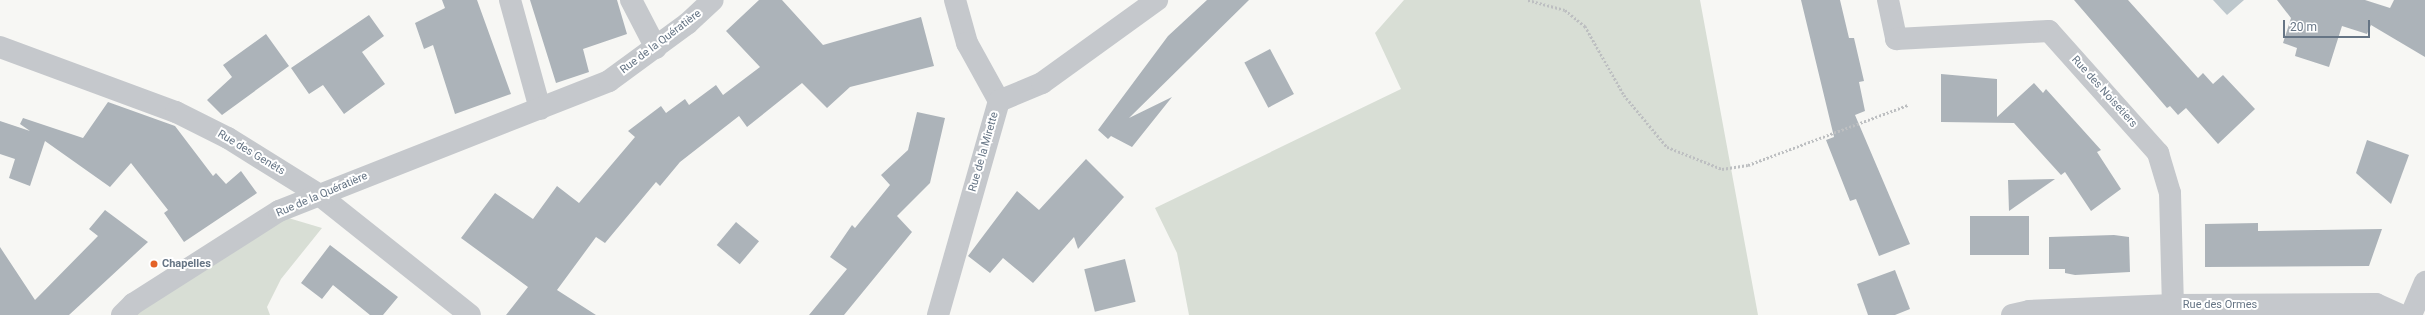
<!DOCTYPE html>
<meta charset="utf-8">
<style>
body{margin:0}
#map{position:relative;width:2425px;height:315px;overflow:hidden;background:#f7f7f4;font-family:Roboto,sans-serif}
div>[style]{position:absolute}
.green>*{inset:0;background:#d8ded5}
.water>*{inset:0;background:#bdc7cc}
.building>*{inset:0;background:#acb3b9;transform-origin:0 0}
.path>*{height:2.5px;margin-top:-1.25px;transform-origin:0;background:repeating-linear-gradient(90deg,#bdbfc1 0 2px,transparent 0 4px)}
.street>*{height:22px;margin:-11px;padding:0 11px;transform-origin:11px;border-radius:11px;background:#c5c8cc}
.dots>*{width:11px;height:11px;translate:-50% -50%;box-sizing:border-box;border:2px solid #fff;border-radius:50%}
span{translate:-50% -50%;white-space:nowrap;text-align:center;line-height:1.15;-webkit-text-stroke:4px #fff;paint-order:stroke}
.street-label{font-size:11px;color:#667585}
.poi-label{font-size:11px;color:#667585;font-weight:700}
.left{translate:0 -50%;text-align:left}
.scale{position:absolute;left:2283px;top:20px;width:87px;height:18px;box-sizing:border-box;border:2px solid #667585;border-top:0;padding-left:5px;font-size:12px;line-height:14px;white-space:nowrap;color:#667585;-webkit-text-stroke:3px #fff;paint-order:stroke}
</style>
<div id="map">
<div class="green">
<i style="clip-path:polygon(1404px 0,1700px 0,1758px 315px,1189px 315px,1177px 253px,1155px 208px,1401px 89px,1375px 33px)"></i>
<i style="clip-path:polygon(275px 214px,322px 228px,281px 279px,267px 307px,270px 315px,128px 315px)"></i>
</div>
<div class="water">
<i style="clip-path:polygon(2213px 0,2244px 0,2227px 15px)"></i>
</div>
<div class="building">
<i style="clip-path:polygon(442px 0,477px 0,511px 94px,455px 114px,433px 45px,424px 49px,415px 23px,445px 8px)"></i>
<i style="clip-path:polygon(530px 0,617px 0,627px 34px,583px 49px,589px 72px,556px 83px)"></i>
<i style="clip-path:polygon(759px 0,782px 0,823px 45px,921px 17px,934px 66px,850px 87px,827px 108px,802px 83px,747px 127px,739px 116px,680px 162px,660px 186px,656px 182px,605px 243px,596px 237px,557px 290px,596px 315px,506px 315px,528px 287px,461px 238px,495px 193px,533px 219px,557px 186px,579px 203px,635px 137px,628px 131px,661px 106px,666px 113px,685px 99px,689px 105px,716px 85px,723px 95px,760px 67px,726px 31px)"></i>
<i style="clip-path:polygon(1207px 0,1249px 0,1129px 118px,1172px 97px,1132px 147px,1111px 136px,1108px 139px,1098px 130px,1168px 36px)"></i>
<i style="clip-path:polygon(1801px 0,1840px 0,1849px 38px,1854px 38px,1864px 81px,1859px 82px,1865px 111px,1855px 115px,1910px 244px,1879px 256px,1856px 199px,1850px 201px,1826px 140px,1834px 137px)"></i>
<i style="clip-path:polygon(2074px 0,2128px 0,2198px 78px,2203px 73px,2213px 84px,2223px 75px,2255px 109px,2218px 144px,2186px 108px,2178px 115px,2170px 106px,2167px 108px)"></i>
<i style="clip-path:polygon(2277px 0,2365px 0,2390px 8px,2394px 0,2425px 0,2425px 57px,2371px 25px,2367px 34px,2342px 26px,2329px 67px,2295px 56px,2297px 48px,2283px 43px,2291px 18px)"></i>
<i style="clip-path:polygon(369px 15px,384px 36px,362px 52px,385px 84px,344px 114px,323px 85px,309px 94px,291px 68px)"></i>
<i style="clip-path:polygon(266px 34px,289px 66px,222px 115px,207px 100px,232px 77px,223px 65px)"></i>
<i style="left:1270px;top:49px;width:51px;height:29px;rotate:62deg"></i>
<i style="clip-path:polygon(1941px 74px,1997px 79px,1997px 117px,2034px 83px,2043px 93px,2046px 89px,2101px 150px,2097px 152px,2121px 189px,2091px 211px,2065px 172px,2061px 175px,2014px 123px,1941px 122px)"></i>
<i style="clip-path:polygon(108px 102px,175px 126px,213px 176px,216px 173px,226px 184px,241px 171px,257px 193px,184px 242px,164px 213px,168px 210px,131px 163px,110px 187px,45px 141px,30px 186px,9px 178px,15px 159px,0 154px,0 121px,30px 131px,20px 124px,23px 118px,83px 138px)"></i>
<i style="clip-path:polygon(917px 112px,945px 118px,930px 183px,897px 216px,912px 232px,844px 315px,809px 315px,847px 269px,830px 257px,852px 225px,855px 228px,890px 185px,881px 175px,908px 150px)"></i>
<i style="clip-path:polygon(2367px 140px,2409px 155px,2391px 204px,2356px 173px)"></i>
<i style="clip-path:polygon(1086px 159px,1124px 197px,1078px 249px,1074px 237px,1033px 283px,1003px 258px,990px 273px,968px 256px,1017px 191px,1039px 210px)"></i>
<i style="clip-path:polygon(2055px 179px,2009px 211px,2008px 180px)"></i>
<i style="clip-path:polygon(105px 210px,148px 242px,69px 315px,0 315px,0 247px,35px 300px,98px 236px,89px 229px)"></i>
<i style="left:1970px;top:216px;width:59px;height:39px"></i>
<i style="left:736px;top:222px;width:30px;height:30px;rotate:40deg"></i>
<i style="clip-path:polygon(2258px 223px,2258px 231px,2382px 229px,2369px 266px,2205px 267px,2205px 224px)"></i>
<i style="clip-path:polygon(2114px 235px,2129px 237px,2130px 272px,2075px 275px,2065px 273px,2065px 269px,2049px 269px,2049px 237px)"></i>
<i style="clip-path:polygon(330px 245px,398px 297px,383px 315px,370px 315px,333px 285px,322px 299px,301px 283px)"></i>
<i style="left:1125px;top:259px;width:44px;height:42px;rotate:76deg"></i>
<i style="clip-path:polygon(1895px 270px,1910px 309px,1895px 315px,1868px 315px,1857px 284px)"></i>
</div>
<div class="path">
<i style="left:1528px;top:0;width:38px;rotate:15deg"></i>
<i style="left:1565px;top:10px;width:26px;rotate:39deg"></i>
<i style="left:1585px;top:26px;width:79px;rotate:60.5deg"></i>
<i style="left:1624px;top:95px;width:67px;rotate:50.4deg"></i>
<i style="left:1667px;top:147px;width:59px;rotate:21.8deg"></i>
<i style="left:1722px;top:169px;width:26px;rotate:-9deg"></i>
<i style="left:1748px;top:165px;width:171px;rotate:-20.6deg"></i>
</div>
<div class="street">
<i style="left:510px;top:0;width:113px;rotate:74.6deg"></i>
<i style="left:631px;top:0;width:54px;rotate:62.5deg"></i>
<i style="left:955px;top:0;width:45px;rotate:74.4deg"></i>
<i style="left:967px;top:43px;width:66px;rotate:61.1deg"></i>
<i style="left:1888px;top:0;width:40px;rotate:78deg"></i>
<i style="left:1896px;top:39px;width:153px;rotate:-3deg"></i>
<i style="left:2049px;top:31px;width:164px;rotate:48.2deg"></i>
<i style="left:2158px;top:153px;width:42px;rotate:73.3deg"></i>
<i style="left:2170px;top:193px;width:112px;rotate:88.5deg"></i>
<i style="left:0;top:47px;width:188px;rotate:20.3deg"></i>
<i style="left:176px;top:112px;width:58px;rotate:26.6deg"></i>
<i style="left:228px;top:138px;width:106px;rotate:31.9deg"></i>
<i style="left:318px;top:194px;width:194px;rotate:38.5deg"></i>
<i style="left:122px;top:315px;width:16px;rotate:-45deg"></i>
<i style="left:133px;top:304px;width:173px;rotate:-32.5deg"></i>
<i style="left:279px;top:211px;width:355px;rotate:-21.5deg"></i>
<i style="left:609px;top:81px;width:97px;rotate:-36.2deg"></i>
<i style="left:687px;top:24px;width:35px;rotate:-43deg"></i>
<i style="left:938px;top:315px;width:223px;rotate:-74.1deg"></i>
<i style="left:999px;top:101px;width:47px;rotate:-22.7deg"></i>
<i style="left:1042px;top:83px;width:142px;rotate:-35.8deg"></i>
<i style="left:2012px;top:315px;width:17px;rotate:-13deg"></i>
<i style="left:2029px;top:311px;width:144px;rotate:-2.4deg"></i>
<i style="left:2173px;top:305px;width:203px;rotate:-0.3deg"></i>
<i style="left:2376px;top:304px;width:27px;rotate:24deg"></i>
<i style="left:2411px;top:315px;width:36px;rotate:-67deg"></i>
</div>
<div class="dots">
<i style="left:154px;top:264px;background:#e46328"></i>
</div>
<div class="street-label">
<span style="left:661px;top:42px;rotate:-37deg">Rue de la Quératière</span>
<span style="left:2104px;top:92px;rotate:48deg">Rue des Noisetiers</span>
<span style="left:984px;top:152px;rotate:-74deg">Rue de la Mirette</span>
<span style="left:251px;top:153px;rotate:31deg">Rue des Genêts</span>
<span style="left:322px;top:195px;rotate:-23deg">Rue de la Quératière</span>
<span style="left:2220px;top:305px">Rue des Ormes</span>
</div>
<div class="poi-label">
<span class="left" style="left:162px;top:264px">Chapelles</span>
</div>
<div class="scale">20 m</div>
</div>
